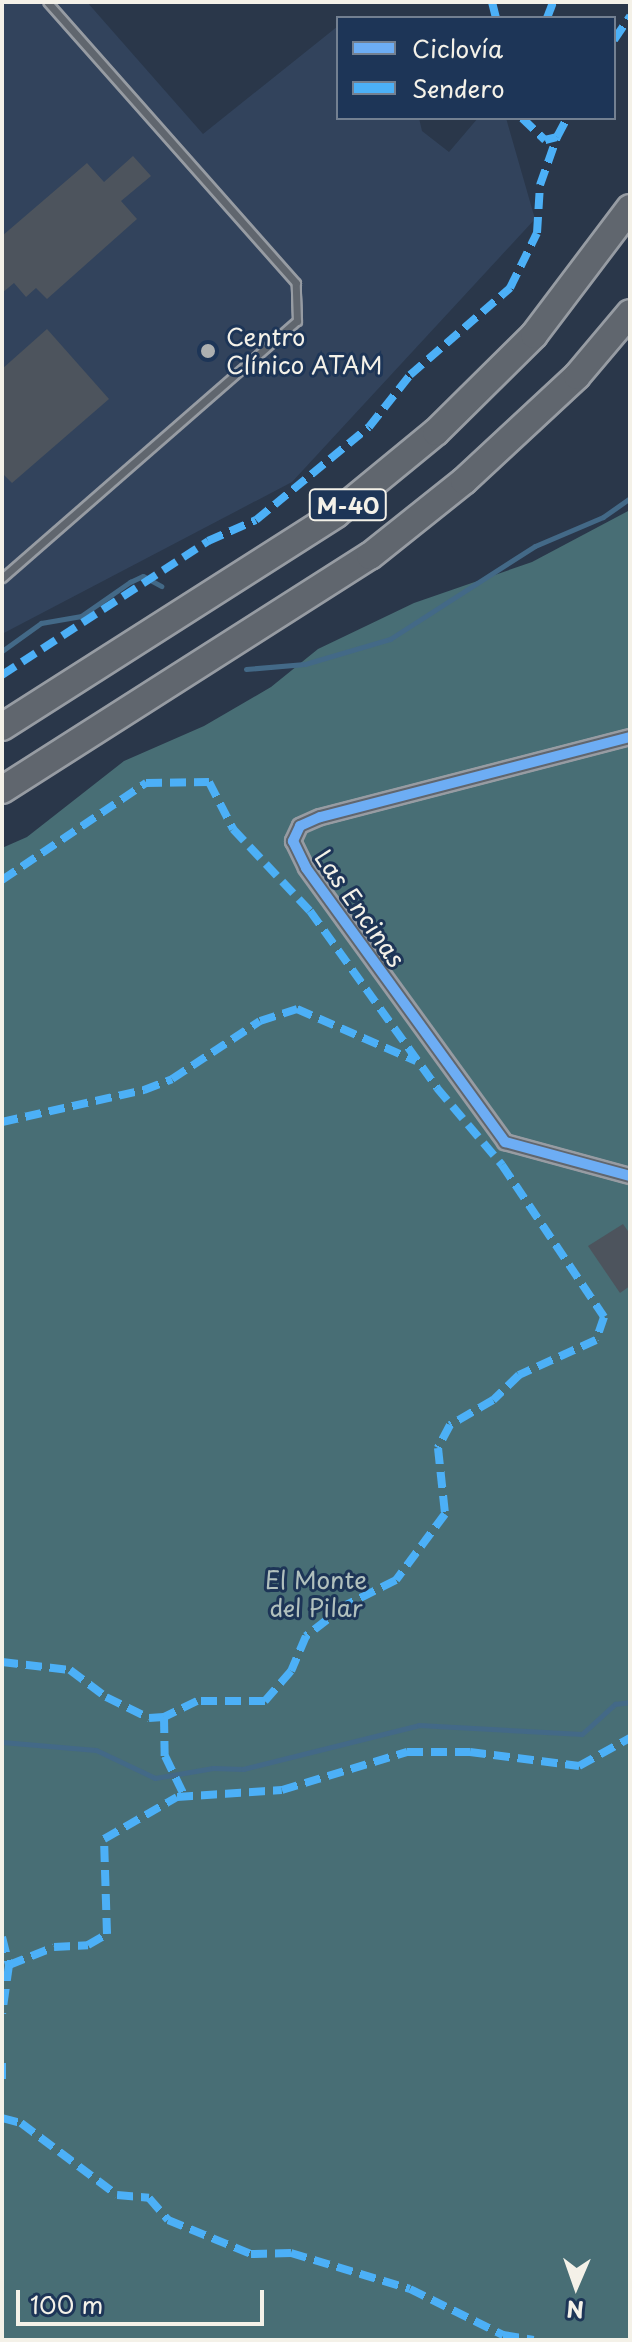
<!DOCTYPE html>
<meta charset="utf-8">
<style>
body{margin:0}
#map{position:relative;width:632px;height:2342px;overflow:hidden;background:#2a374a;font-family:"Playpen Sans",sans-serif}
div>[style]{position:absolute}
.built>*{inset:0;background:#32435c}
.green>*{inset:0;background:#486e75}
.stream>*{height:5px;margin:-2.5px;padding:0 2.5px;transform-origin:2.5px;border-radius:2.5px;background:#436987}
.building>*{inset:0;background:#4d545d}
.roads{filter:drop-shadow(2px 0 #979ca3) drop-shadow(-2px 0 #979ca3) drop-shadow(0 2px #979ca3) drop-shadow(0 -2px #979ca3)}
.lane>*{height:7px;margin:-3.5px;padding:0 3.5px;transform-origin:3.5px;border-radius:3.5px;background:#60666e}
.street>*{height:14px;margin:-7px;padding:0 7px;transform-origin:7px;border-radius:7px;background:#60666e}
.highway>*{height:26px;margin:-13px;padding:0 13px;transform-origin:13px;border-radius:13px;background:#60666e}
.quiet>*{height:8px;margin-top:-4px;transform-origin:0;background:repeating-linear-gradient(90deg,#4cb0f7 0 16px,transparent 0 24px)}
.cycleway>*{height:10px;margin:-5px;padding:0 5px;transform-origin:5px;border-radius:5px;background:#6dadf4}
.dots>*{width:22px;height:22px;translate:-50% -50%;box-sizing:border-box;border:4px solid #1d3557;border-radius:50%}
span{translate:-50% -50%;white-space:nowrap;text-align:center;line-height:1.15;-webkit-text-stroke:6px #1d3557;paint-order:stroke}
.shield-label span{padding:2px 6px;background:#1d3557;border:2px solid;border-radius:6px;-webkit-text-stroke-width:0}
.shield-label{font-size:22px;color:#f4f1e8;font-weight:700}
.poi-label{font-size:24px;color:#f4f1e8}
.left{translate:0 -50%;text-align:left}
.street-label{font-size:24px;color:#f4f1e8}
.park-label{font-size:24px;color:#b1c0bd}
.frame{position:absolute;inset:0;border:4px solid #f4f1e8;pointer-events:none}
.legend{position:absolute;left:336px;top:16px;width:280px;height:104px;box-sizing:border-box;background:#1d3557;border:2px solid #738091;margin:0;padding:10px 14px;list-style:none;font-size:24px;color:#f4f1e8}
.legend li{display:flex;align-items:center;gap:16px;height:40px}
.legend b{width:40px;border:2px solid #738091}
.north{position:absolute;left:536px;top:2246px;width:80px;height:80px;-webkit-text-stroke:6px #1d3557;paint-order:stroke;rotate:182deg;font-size:22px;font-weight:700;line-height:32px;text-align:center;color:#f4f1e8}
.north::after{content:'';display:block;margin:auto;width:28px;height:36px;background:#f4f1e8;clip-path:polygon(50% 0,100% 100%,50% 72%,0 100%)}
.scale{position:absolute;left:16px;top:2290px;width:248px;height:36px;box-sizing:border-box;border:4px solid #f4f1e8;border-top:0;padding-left:10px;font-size:24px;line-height:28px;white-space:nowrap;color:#f4f1e8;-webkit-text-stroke:6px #1d3557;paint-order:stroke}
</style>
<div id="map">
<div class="built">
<i style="clip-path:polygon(2px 2px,87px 2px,203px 134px,338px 26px,338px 118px,419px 118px,422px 131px,449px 152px,478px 118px,506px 118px,535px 219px,292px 482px,2px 634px)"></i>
</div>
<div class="green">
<i style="clip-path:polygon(630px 510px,630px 2340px,2px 2340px,2px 848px,27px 837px,124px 761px,204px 726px,271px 687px,318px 649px,414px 603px,532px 562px)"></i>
</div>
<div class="stream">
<i style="left:2px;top:651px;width:48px;rotate:-35.7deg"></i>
<i style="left:41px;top:623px;width:41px;rotate:-9.9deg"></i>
<i style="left:81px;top:616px;width:60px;rotate:-34.8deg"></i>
<i style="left:130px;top:582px;width:14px;rotate:-25deg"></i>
<i style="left:143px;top:576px;width:21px;rotate:29deg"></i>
<i style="left:246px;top:669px;width:59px;rotate:-4.8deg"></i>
<i style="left:305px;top:664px;width:89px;rotate:-16.4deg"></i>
<i style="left:390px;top:639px;width:172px;rotate:-32.7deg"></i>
<i style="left:535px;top:546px;width:74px;rotate:-23.1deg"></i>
<i style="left:603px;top:517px;width:33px;rotate:-35deg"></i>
<i style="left:2px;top:1742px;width:94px;rotate:4.9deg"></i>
<i style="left:96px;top:1750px;width:65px;rotate:25.4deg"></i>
<i style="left:155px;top:1778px;width:59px;rotate:-9.8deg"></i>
<i style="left:213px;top:1768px;width:30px;rotate:2deg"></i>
<i style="left:243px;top:1769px;width:181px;rotate:-14deg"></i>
<i style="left:419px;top:1725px;width:163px;rotate:3.2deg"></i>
<i style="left:582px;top:1734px;width:45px;rotate:-42.3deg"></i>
<i style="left:615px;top:1704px;width:15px;rotate:-8deg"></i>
</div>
<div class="building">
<i style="clip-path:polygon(133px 156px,151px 176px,121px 201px,137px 219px,47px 299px,36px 288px,26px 297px,14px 283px,2px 293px,2px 236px,87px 163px,104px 182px)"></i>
<i style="clip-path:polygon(47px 329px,109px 399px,12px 483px,2px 473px,2px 369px)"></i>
<i style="clip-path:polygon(623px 1224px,630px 1234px,630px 1286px,620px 1293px,588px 1246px)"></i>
</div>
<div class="roads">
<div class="lane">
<i style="left:2px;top:578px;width:391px;rotate:-41.1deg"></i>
<i style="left:297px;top:321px;width:38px;rotate:-92deg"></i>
<i style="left:296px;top:283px;width:375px;rotate:-131.5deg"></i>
</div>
<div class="street">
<i style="left:630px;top:737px;width:320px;rotate:165.5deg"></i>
<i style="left:320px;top:817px;width:22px;rotate:156deg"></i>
<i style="left:300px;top:826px;width:17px;rotate:115deg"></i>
<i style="left:293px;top:841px;width:30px;rotate:64deg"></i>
<i style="left:306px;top:868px;width:339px;rotate:54deg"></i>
<i style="left:505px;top:1142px;width:130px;rotate:15.2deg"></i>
</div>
<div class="highway">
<i style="left:2px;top:727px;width:396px;rotate:-32.5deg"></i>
<i style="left:336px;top:514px;width:129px;rotate:-39.4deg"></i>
<i style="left:436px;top:432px;width:138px;rotate:-44.7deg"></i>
<i style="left:534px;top:335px;width:159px;rotate:-52.9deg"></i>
<i style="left:2px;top:790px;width:436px;rotate:-32.5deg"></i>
<i style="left:370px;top:556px;width:120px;rotate:-38.6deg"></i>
<i style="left:464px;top:481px;width:154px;rotate:-42.9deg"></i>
<i style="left:577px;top:376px;width:82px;rotate:-49.9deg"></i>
</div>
</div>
<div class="quiet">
<i style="left:492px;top:2px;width:16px;rotate:76deg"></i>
<i style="left:547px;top:18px;width:17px;rotate:-69deg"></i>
<i style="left:614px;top:40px;width:29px;rotate:-56deg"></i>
<i style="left:522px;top:118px;width:32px;rotate:44deg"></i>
<i style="left:545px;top:140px;width:12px;rotate:-14deg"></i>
<i style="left:557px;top:137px;width:21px;rotate:-62deg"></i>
<i style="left:2px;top:675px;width:246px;rotate:-33deg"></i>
<i style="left:208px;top:541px;width:52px;rotate:-23.6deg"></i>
<i style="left:256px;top:520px;width:146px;rotate:-39.5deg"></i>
<i style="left:369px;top:427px;width:66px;rotate:-51.7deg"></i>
<i style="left:410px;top:375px;width:133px;rotate:-41deg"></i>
<i style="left:510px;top:288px;width:61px;rotate:-63.9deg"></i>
<i style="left:537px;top:233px;width:48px;rotate:-86.4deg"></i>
<i style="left:540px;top:185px;width:51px;rotate:-70.5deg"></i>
<i style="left:2px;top:880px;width:174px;rotate:-34deg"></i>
<i style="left:146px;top:783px;width:63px;rotate:-0.9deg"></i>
<i style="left:209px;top:782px;width:53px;rotate:62.9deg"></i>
<i style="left:233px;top:829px;width:112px;rotate:46.8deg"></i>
<i style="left:310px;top:911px;width:218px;rotate:54.3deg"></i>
<i style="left:437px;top:1088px;width:101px;rotate:49.8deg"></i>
<i style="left:502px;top:1165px;width:183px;rotate:56.1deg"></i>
<i style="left:604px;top:1317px;width:24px;rotate:109deg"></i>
<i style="left:596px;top:1340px;width:85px;rotate:155.6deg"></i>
<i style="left:519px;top:1375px;width:36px;rotate:136deg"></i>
<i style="left:493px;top:1400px;width:50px;rotate:149.8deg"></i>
<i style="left:450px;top:1425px;width:26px;rotate:118deg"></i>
<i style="left:438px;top:1448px;width:66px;rotate:83.9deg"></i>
<i style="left:445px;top:1514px;width:82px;rotate:126.6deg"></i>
<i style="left:396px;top:1580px;width:56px;rotate:153.4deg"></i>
<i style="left:346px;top:1605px;width:51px;rotate:142.2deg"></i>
<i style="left:306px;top:1636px;width:38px;rotate:113deg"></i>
<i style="left:291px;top:1671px;width:40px;rotate:131deg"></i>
<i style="left:265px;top:1701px;width:68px;rotate:180deg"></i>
<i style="left:197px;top:1701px;width:37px;rotate:154deg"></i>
<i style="left:164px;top:1717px;width:39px;rotate:89deg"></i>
<i style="left:165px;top:1756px;width:43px;rotate:64deg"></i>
<i style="left:2px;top:1122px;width:146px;rotate:-12.7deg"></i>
<i style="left:144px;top:1090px;width:30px;rotate:-21deg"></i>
<i style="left:172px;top:1079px;width:105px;rotate:-33.4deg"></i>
<i style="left:260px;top:1021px;width:39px;rotate:-18deg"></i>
<i style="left:297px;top:1009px;width:130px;rotate:23.6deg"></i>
<i style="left:2px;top:1662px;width:68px;rotate:6.7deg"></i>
<i style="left:70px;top:1670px;width:45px;rotate:36.9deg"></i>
<i style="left:106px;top:1697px;width:48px;rotate:26deg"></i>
<i style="left:149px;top:1718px;width:15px;rotate:-4deg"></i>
<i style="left:2px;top:1937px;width:29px;rotate:76deg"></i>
<i style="left:9px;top:1965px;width:49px;rotate:98.1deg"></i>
<i style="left:9px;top:1965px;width:48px;rotate:-21.8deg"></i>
<i style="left:54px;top:1947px;width:34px;rotate:-3deg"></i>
<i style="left:88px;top:1945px;width:22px;rotate:-30deg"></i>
<i style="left:107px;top:1934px;width:95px;rotate:-91.8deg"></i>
<i style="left:104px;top:1839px;width:84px;rotate:-29.9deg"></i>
<i style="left:177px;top:1797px;width:105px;rotate:-3.8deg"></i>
<i style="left:282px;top:1790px;width:131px;rotate:-16.9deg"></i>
<i style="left:407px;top:1752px;width:63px"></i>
<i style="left:470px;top:1752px;width:110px;rotate:7.3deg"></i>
<i style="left:579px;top:1766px;width:58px;rotate:-28.8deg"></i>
<i style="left:2px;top:2063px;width:22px;rotate:90deg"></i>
<i style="left:2px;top:2118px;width:20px;rotate:15deg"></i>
<i style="left:21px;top:2123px;width:120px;rotate:36.9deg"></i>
<i style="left:117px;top:2195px;width:32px;rotate:5deg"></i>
<i style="left:149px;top:2198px;width:29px;rotate:49deg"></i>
<i style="left:168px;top:2220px;width:90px;rotate:22.3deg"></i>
<i style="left:251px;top:2254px;width:40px;rotate:-1.4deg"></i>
<i style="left:291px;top:2253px;width:124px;rotate:16.8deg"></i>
<i style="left:410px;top:2289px;width:104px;rotate:26.3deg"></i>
<i style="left:503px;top:2335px;width:31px;rotate:9deg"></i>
</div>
<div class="cycleway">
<i style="left:630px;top:737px;width:320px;rotate:165.5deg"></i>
<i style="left:320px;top:817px;width:22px;rotate:156deg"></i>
<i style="left:300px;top:826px;width:17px;rotate:115deg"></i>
<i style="left:293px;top:841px;width:30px;rotate:64deg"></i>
<i style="left:306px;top:868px;width:339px;rotate:54deg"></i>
<i style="left:505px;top:1142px;width:130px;rotate:15.2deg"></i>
</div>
<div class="dots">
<i style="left:208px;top:351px;background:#adb0b1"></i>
</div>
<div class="shield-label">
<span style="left:348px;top:505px">M-40</span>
</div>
<div class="poi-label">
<span class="left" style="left:226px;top:351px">Centro<br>Clínico ATAM</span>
</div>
<div class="street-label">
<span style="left:360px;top:908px;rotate:55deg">Las Encinas</span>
</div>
<div class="park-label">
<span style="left:316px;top:1594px">El Monte<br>del Pilar</span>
</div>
<div class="frame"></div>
<ul class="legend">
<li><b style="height:10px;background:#6dadf4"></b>Ciclovía</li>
<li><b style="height:10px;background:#4cb0f7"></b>Sendero</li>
</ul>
<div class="north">N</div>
<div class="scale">100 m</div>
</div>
